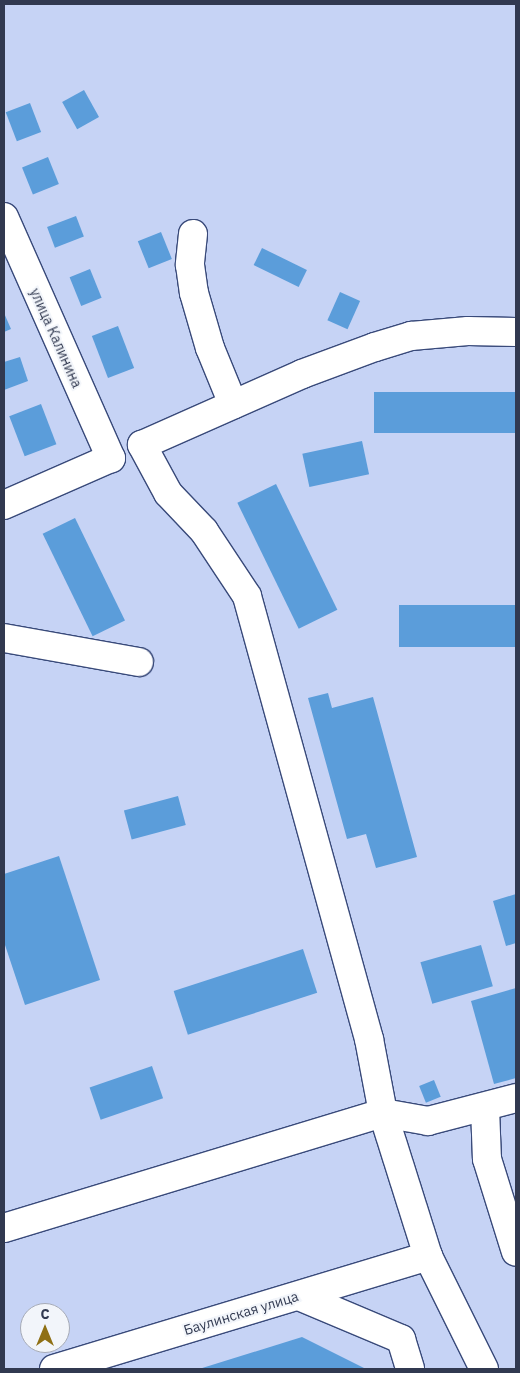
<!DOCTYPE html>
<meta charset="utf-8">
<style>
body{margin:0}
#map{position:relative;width:520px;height:1373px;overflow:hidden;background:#c6d3f5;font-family:"IBM Plex Sans",sans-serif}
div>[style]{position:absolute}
.building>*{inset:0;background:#5b9dda;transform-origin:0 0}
.roads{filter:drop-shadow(1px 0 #394a7a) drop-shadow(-1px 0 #394a7a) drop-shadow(0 1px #394a7a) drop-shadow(0 -1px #394a7a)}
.minor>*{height:28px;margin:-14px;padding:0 14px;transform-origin:14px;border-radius:14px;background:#fff}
span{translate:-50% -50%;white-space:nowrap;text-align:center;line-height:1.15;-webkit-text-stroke:4px #f2f5fa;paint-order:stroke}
.street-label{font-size:14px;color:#313950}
.frame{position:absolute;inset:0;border:5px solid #313950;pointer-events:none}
.north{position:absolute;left:20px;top:1303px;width:50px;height:50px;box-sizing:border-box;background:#f2f5fa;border:1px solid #a5aab6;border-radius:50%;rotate:0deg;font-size:14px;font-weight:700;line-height:20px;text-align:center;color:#313950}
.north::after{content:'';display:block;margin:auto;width:18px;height:22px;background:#8f7015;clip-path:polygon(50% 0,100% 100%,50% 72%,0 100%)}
</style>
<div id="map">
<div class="building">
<i style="left:84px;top:90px;width:31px;height:25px;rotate:61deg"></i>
<i style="left:30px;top:103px;width:31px;height:26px;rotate:69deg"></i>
<i style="left:48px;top:157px;width:29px;height:28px;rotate:68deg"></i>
<i style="left:76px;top:216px;width:22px;height:31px;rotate:69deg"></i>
<i style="left:161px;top:232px;width:29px;height:25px;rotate:68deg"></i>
<i style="left:262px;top:248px;width:50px;height:19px;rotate:26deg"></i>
<i style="left:90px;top:269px;width:31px;height:22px;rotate:68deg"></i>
<i style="left:340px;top:292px;width:22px;height:31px;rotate:24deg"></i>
<i style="clip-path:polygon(4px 313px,11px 329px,4px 332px)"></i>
<i style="left:118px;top:326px;width:45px;height:28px;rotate:69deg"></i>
<i style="clip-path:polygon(20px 357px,28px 381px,4px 390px,4px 362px)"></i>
<i style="left:516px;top:392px;width:41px;height:142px;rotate:90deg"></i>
<i style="left:41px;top:404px;width:43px;height:34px;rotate:69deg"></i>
<i style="left:362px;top:441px;width:34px;height:61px;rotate:78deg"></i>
<i style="left:276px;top:484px;width:140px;height:43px;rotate:64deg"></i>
<i style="left:75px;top:518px;width:114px;height:36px;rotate:64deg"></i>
<i style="left:516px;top:605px;width:42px;height:117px;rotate:90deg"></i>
<i style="clip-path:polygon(328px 693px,332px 708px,373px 697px,417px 857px,376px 868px,366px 834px,347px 839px,308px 698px)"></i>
<i style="left:178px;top:796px;width:30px;height:56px;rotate:75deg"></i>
<i style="clip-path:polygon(59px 856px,100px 980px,25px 1005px,4px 942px,4px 874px)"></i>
<i style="clip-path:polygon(516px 894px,516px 943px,506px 946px,493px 901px)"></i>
<i style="left:481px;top:945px;width:43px;height:63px;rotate:74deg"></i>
<i style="left:303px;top:949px;width:46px;height:136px;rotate:72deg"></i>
<i style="clip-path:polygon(516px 988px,516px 1078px,494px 1084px,471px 1001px)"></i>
<i style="left:152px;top:1066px;width:34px;height:66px;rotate:71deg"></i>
<i style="left:434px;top:1080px;width:18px;height:16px;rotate:68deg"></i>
<i style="clip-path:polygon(302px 1337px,366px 1369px,199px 1369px)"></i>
</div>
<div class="roads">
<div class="minor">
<i style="left:4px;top:217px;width:264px;rotate:66.1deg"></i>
<i style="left:111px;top:458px;width:117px;rotate:156.3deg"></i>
<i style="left:193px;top:234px;width:31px;rotate:96deg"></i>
<i style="left:190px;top:265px;width:28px;rotate:82deg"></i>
<i style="left:194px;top:293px;width:57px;rotate:73.8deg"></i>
<i style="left:210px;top:348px;width:61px;rotate:67.7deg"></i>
<i style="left:4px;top:638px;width:137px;rotate:10.1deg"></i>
<i style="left:485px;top:1108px;width:51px;rotate:87.8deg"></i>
<i style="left:487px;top:1159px;width:97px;rotate:72.7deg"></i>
<i style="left:4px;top:1228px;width:396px;rotate:-16.9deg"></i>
<i style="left:383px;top:1113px;width:46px;rotate:10.1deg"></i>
<i style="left:428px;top:1121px;width:91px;rotate:-14.6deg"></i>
<i style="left:299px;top:1296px;width:111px;rotate:22.9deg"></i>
<i style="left:401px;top:1339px;width:31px;rotate:73deg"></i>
<i style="left:54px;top:1369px;width:391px;rotate:-16.8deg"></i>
<i style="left:484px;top:1369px;width:126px;rotate:-116.4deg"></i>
<i style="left:428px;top:1256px;width:150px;rotate:-107.5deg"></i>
<i style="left:383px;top:1113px;width:75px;rotate:-100.7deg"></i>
<i style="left:369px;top:1039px;width:459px;rotate:-105.4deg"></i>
<i style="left:247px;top:596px;width:78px;rotate:-123.5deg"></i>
<i style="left:204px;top:531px;width:52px;rotate:-133.5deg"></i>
<i style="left:168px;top:493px;width:55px;rotate:-118.4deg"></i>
<i style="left:142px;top:445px;width:175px;rotate:-23.9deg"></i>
<i style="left:302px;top:374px;width:78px;rotate:-20.3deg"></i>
<i style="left:375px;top:347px;width:38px;rotate:-17deg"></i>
<i style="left:411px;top:336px;width:57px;rotate:-5deg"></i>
<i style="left:468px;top:331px;width:48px;rotate:1.2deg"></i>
</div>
</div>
<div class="street-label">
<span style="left:56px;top:338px;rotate:66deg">улица Калинина</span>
<span style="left:241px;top:1313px;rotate:-17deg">Баулинская улица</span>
</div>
<div class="frame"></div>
<div class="north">С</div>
</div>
